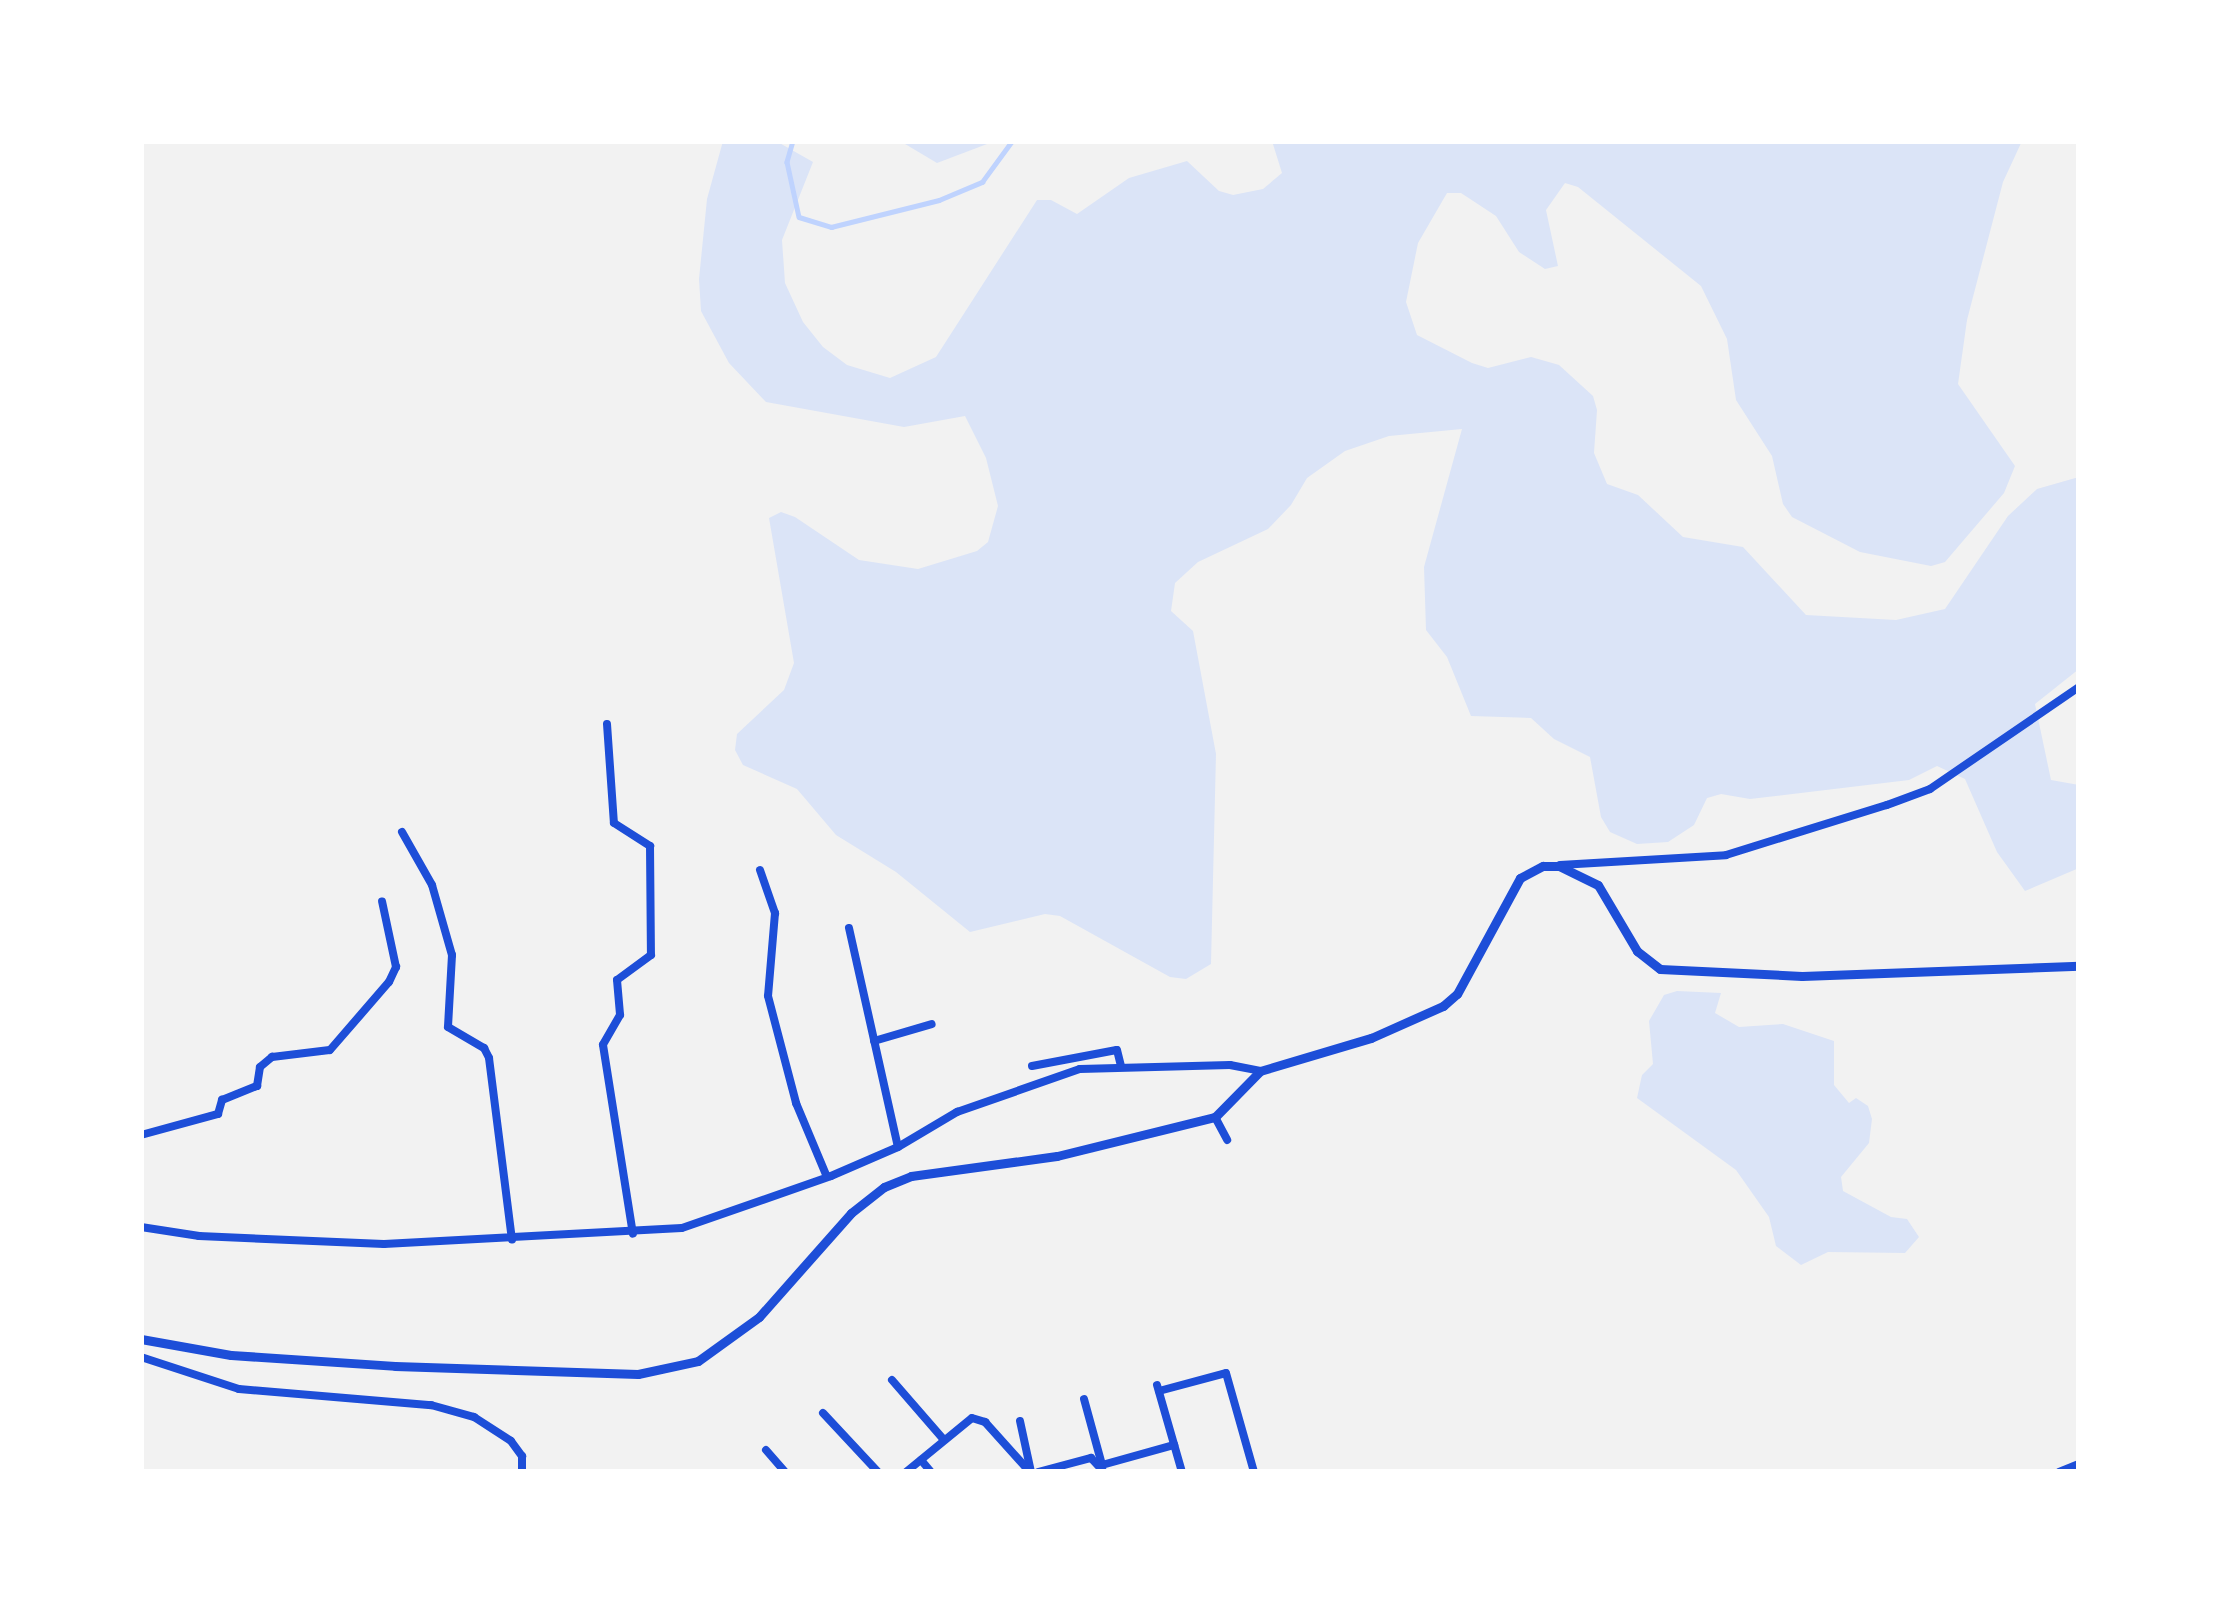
<!DOCTYPE html>
<style>
body{margin:0}
#map{position:relative;width:2220px;height:1613px;overflow:hidden;background:#f2f2f2;font-family:Figtree,sans-serif}
div>[style]{position:absolute}
.green>*{inset:0;background:#dbe4f7}
.stream>*{height:4.5px;margin:-2.25px;padding:0 2.25px;transform-origin:2.25px;border-radius:2.25px;background:#bfd3fe}
.minor>*{height:8px;margin:-4px;padding:0 4px;transform-origin:4px;border-radius:4px;background:#1d4ed8}
.tertiary>*{height:9px;margin:-4.5px;padding:0 4.5px;transform-origin:4.5px;border-radius:4.5px;background:#1d4ed8}
span{translate:-50% -50%;white-space:nowrap;text-align:center;line-height:1.15;-webkit-text-stroke:9px #fff;paint-order:stroke}
.frame{position:absolute;inset:0;border:144px solid #fff;pointer-events:none}
</style>
<div id="map">
<div class="green">
<i style="clip-path:polygon(723px 141px,776px 141px,813px 162px,782px 240px,785px 283px,803px 322px,823px 347px,847px 365px,890px 378px,936px 357px,1037px 200px,1051px 200px,1077px 214px,1129px 178px,1187px 161px,1219px 191px,1233px 195px,1263px 189px,1282px 173px,1272px 141px,2022px 141px,2003px 182px,1967px 320px,1958px 384px,2015px 466px,2004px 493px,1945px 562px,1931px 566px,1860px 552px,1792px 517px,1783px 504px,1772px 456px,1736px 400px,1727px 339px,1701px 286px,1578px 187px,1565px 183px,1546px 210px,1558px 266px,1545px 269px,1519px 252px,1496px 216px,1461px 193px,1447px 193px,1418px 243px,1406px 302px,1417px 335px,1472px 363px,1488px 368px,1531px 357px,1559px 365px,1593px 396px,1597px 410px,1594px 453px,1607px 484px,1638px 495px,1683px 537px,1743px 547px,1806px 615px,1896px 620px,1945px 609px,2008px 516px,2037px 489px,2079px 477px,2079px 669px,2035px 704px,2051px 780px,2079px 785px,2079px 868px,2025px 891px,1997px 852px,1965px 779px,1937px 766px,1909px 780px,1750px 799px,1721px 794px,1707px 798px,1694px 825px,1668px 842px,1637px 844px,1610px 832px,1601px 817px,1590px 757px,1554px 739px,1531px 718px,1471px 716px,1447px 657px,1426px 630px,1424px 567px,1462px 429px,1389px 436px,1345px 451px,1307px 478px,1291px 505px,1268px 529px,1198px 562px,1175px 583px,1171px 611px,1193px 631px,1216px 754px,1211px 964px,1186px 979px,1170px 977px,1060px 916px,1045px 914px,970px 932px,896px 872px,836px 835px,797px 789px,743px 765px,735px 750px,737px 734px,784px 690px,794px 663px,769px 518px,781px 512px,795px 517px,859px 560px,918px 569px,977px 551px,988px 542px,998px 506px,986px 458px,965px 416px,904px 427px,766px 402px,729px 363px,701px 311px,699px 279px,707px 199px)"></i>
<i style="clip-path:polygon(900px 141px,995px 141px,937px 163px)"></i>
<i style="clip-path:polygon(1677px 991px,1721px 993px,1715px 1013px,1739px 1027px,1783px 1024px,1834px 1041px,1834px 1085px,1849px 1103px,1856px 1098px,1868px 1106px,1872px 1119px,1869px 1143px,1841px 1177px,1843px 1191px,1891px 1217px,1907px 1219px,1919px 1237px,1905px 1253px,1828px 1252px,1801px 1265px,1776px 1246px,1769px 1217px,1736px 1170px,1637px 1098px,1642px 1075px,1653px 1064px,1649px 1021px,1664px 995px)"></i>
</div>
<div class="stream">
<i style="left:793px;top:141px;width:22px;rotate:106deg"></i>
<i style="left:787px;top:162px;width:56px;rotate:77.7deg"></i>
<i style="left:799px;top:217px;width:34px;rotate:17deg"></i>
<i style="left:831px;top:227px;width:111px;rotate:-14deg"></i>
<i style="left:939px;top:200px;width:47px;rotate:-22.7deg"></i>
<i style="left:982px;top:182px;width:51px;rotate:-53.8deg"></i>
</div>
<div class="minor">
<i style="left:607px;top:724px;width:99px;rotate:86deg"></i>
<i style="left:614px;top:823px;width:43px;rotate:32.6deg"></i>
<i style="left:650px;top:846px;width:109px;rotate:89.5deg"></i>
<i style="left:651px;top:955px;width:42px;rotate:143.7deg"></i>
<i style="left:617px;top:980px;width:35px;rotate:85deg"></i>
<i style="left:620px;top:1015px;width:34px;rotate:120deg"></i>
<i style="left:603px;top:1045px;width:191px;rotate:81deg"></i>
<i style="left:402px;top:832px;width:61px;rotate:60.5deg"></i>
<i style="left:432px;top:885px;width:73px;rotate:74.1deg"></i>
<i style="left:452px;top:955px;width:72px;rotate:93.2deg"></i>
<i style="left:448px;top:1027px;width:42px;rotate:30.3deg"></i>
<i style="left:484px;top:1048px;width:11px;rotate:63deg"></i>
<i style="left:489px;top:1058px;width:183px;rotate:82.8deg"></i>
<i style="left:1560px;top:865px;width:166px;rotate:-3.4deg"></i>
<i style="left:1726px;top:855px;width:169px;rotate:-17.3deg"></i>
<i style="left:1887px;top:805px;width:46px;rotate:-20.4deg"></i>
<i style="left:1930px;top:789px;width:181px;rotate:-34.4deg"></i>
<i style="left:760px;top:870px;width:46px;rotate:70.8deg"></i>
<i style="left:775px;top:913px;width:83px;rotate:94.8deg"></i>
<i style="left:768px;top:996px;width:111px;rotate:75.3deg"></i>
<i style="left:796px;top:1103px;width:80px;rotate:67.3deg"></i>
<i style="left:849px;top:928px;width:224px;rotate:77.4deg"></i>
<i style="left:874px;top:1041px;width:60px;rotate:-16.3deg"></i>
<i style="left:1032px;top:1066px;width:86px;rotate:-10.7deg"></i>
<i style="left:1117px;top:1050px;width:16px;rotate:76deg"></i>
<i style="left:1215px;top:1117px;width:26px;rotate:62deg"></i>
<i style="left:141px;top:1135px;width:80px;rotate:-15.3deg"></i>
<i style="left:218px;top:1114px;width:15px;rotate:-74deg"></i>
<i style="left:222px;top:1100px;width:38px;rotate:-22deg"></i>
<i style="left:257px;top:1086px;width:19px;rotate:-81deg"></i>
<i style="left:260px;top:1067px;width:16px;rotate:-40deg"></i>
<i style="left:272px;top:1057px;width:58px;rotate:-6.9deg"></i>
<i style="left:330px;top:1050px;width:90px;rotate:-49.1deg"></i>
<i style="left:389px;top:982px;width:17px;rotate:-65deg"></i>
<i style="left:396px;top:967px;width:67px;rotate:-102deg"></i>
<i style="left:141px;top:1227px;width:59px;rotate:8.8deg"></i>
<i style="left:199px;top:1236px;width:185px;rotate:2.5deg"></i>
<i style="left:384px;top:1244px;width:298px;rotate:-3.1deg"></i>
<i style="left:682px;top:1228px;width:158px;rotate:-19.2deg"></i>
<i style="left:831px;top:1176px;width:73px;rotate:-23.4deg"></i>
<i style="left:898px;top:1147px;width:69px;rotate:-30.7deg"></i>
<i style="left:957px;top:1112px;width:130px;rotate:-19.3deg"></i>
<i style="left:1080px;top:1069px;width:150px;rotate:-1.5deg"></i>
<i style="left:1230px;top:1065px;width:31px;rotate:11deg"></i>
<i style="left:141px;top:1357px;width:103px;rotate:18.1deg"></i>
<i style="left:239px;top:1389px;width:193px;rotate:4.8deg"></i>
<i style="left:431px;top:1405px;width:45px;rotate:15.6deg"></i>
<i style="left:474px;top:1417px;width:44px;rotate:33deg"></i>
<i style="left:511px;top:1441px;width:19px;rotate:54deg"></i>
<i style="left:522px;top:1456px;width:16px;rotate:90deg"></i>
<i style="left:892px;top:1380px;width:79px;rotate:49.1deg"></i>
<i style="left:1157px;top:1385px;width:91px;rotate:74deg"></i>
<i style="left:1159px;top:1391px;width:69px;rotate:-15deg"></i>
<i style="left:1226px;top:1373px;width:103px;rotate:74.2deg"></i>
<i style="left:1084px;top:1399px;width:68px;rotate:74.7deg"></i>
<i style="left:1102px;top:1465px;width:75px;rotate:-15.5deg"></i>
<i style="left:823px;top:1413px;width:81px;rotate:47deg"></i>
<i style="left:1020px;top:1421px;width:52px;rotate:77.8deg"></i>
<i style="left:766px;top:1450px;width:29px;rotate:49deg"></i>
<i style="left:921px;top:1460px;width:16px;rotate:50deg"></i>
<i style="left:906px;top:1472px;width:85px;rotate:-39.3deg"></i>
<i style="left:972px;top:1418px;width:14px;rotate:17deg"></i>
<i style="left:985px;top:1422px;width:67px;rotate:48deg"></i>
<i style="left:1038px;top:1472px;width:55px;rotate:-14.8deg"></i>
<i style="left:1091px;top:1458px;width:19px;rotate:47deg"></i>
<i style="left:2059px;top:1472px;width:22px;rotate:-22deg"></i>
</div>
<div class="tertiary">
<i style="left:141px;top:1339px;width:91px;rotate:10.1deg"></i>
<i style="left:231px;top:1355px;width:164px;rotate:3.8deg"></i>
<i style="left:395px;top:1366px;width:243px;rotate:1.9deg"></i>
<i style="left:638px;top:1374px;width:61px;rotate:-12.2deg"></i>
<i style="left:698px;top:1361px;width:75px;rotate:-35.8deg"></i>
<i style="left:759px;top:1317px;width:139px;rotate:-48.5deg"></i>
<i style="left:851px;top:1213px;width:42px;rotate:-38.2deg"></i>
<i style="left:884px;top:1187px;width:29px;rotate:-22deg"></i>
<i style="left:911px;top:1176px;width:147px;rotate:-7.8deg"></i>
<i style="left:1057px;top:1156px;width:163px;rotate:-13.9deg"></i>
<i style="left:1215px;top:1117px;width:64px;rotate:-45.6deg"></i>
<i style="left:1260px;top:1071px;width:116px;rotate:-16.6deg"></i>
<i style="left:1371px;top:1038px;width:79px;rotate:-24deg"></i>
<i style="left:1443px;top:1006px;width:18px;rotate:-41deg"></i>
<i style="left:1457px;top:994px;width:132px;rotate:-61.5deg"></i>
<i style="left:1520px;top:878px;width:26px;rotate:-28deg"></i>
<i style="left:1543px;top:866px;width:16px"></i>
<i style="left:1559px;top:866px;width:43px;rotate:26deg"></i>
<i style="left:1598px;top:885px;width:77px;rotate:59.4deg"></i>
<i style="left:1637px;top:951px;width:29px;rotate:38deg"></i>
<i style="left:1660px;top:969px;width:142px;rotate:2.8deg"></i>
<i style="left:1802px;top:976px;width:277px;rotate:-2.1deg"></i>
</div>
<div class="frame"></div>
</div>
